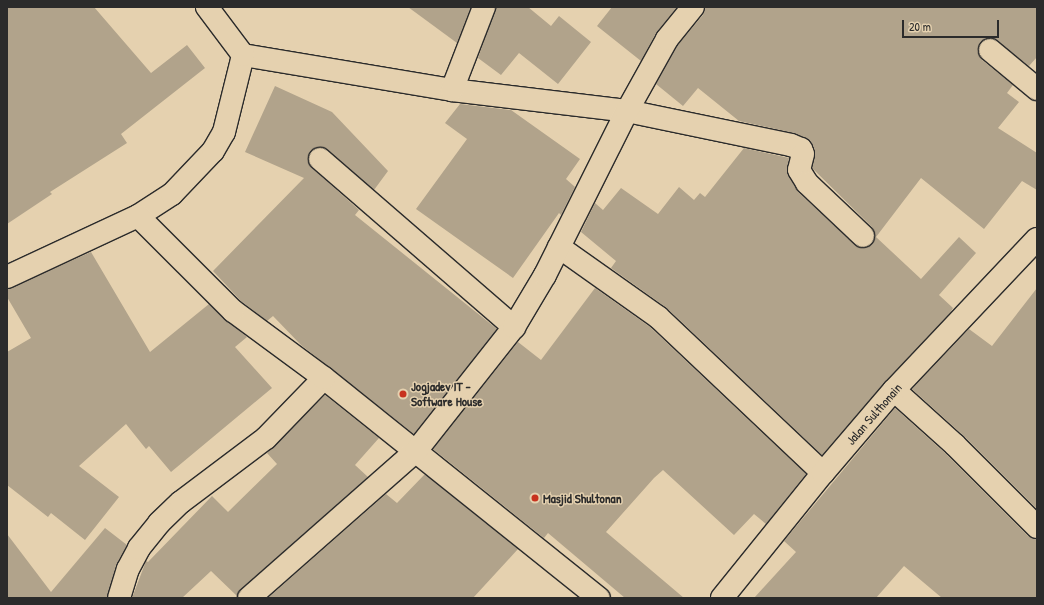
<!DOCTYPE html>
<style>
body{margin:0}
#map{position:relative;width:1044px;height:605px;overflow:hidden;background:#e5d1af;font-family:"Patrick Hand",sans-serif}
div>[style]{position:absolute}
.building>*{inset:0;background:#b1a38b}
.roads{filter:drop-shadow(1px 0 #2b2b2b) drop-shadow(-1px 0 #2b2b2b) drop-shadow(0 1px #2b2b2b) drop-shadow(0 -1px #2b2b2b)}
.minor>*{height:22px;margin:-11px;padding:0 11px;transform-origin:11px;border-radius:11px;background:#e5d1af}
.dots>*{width:11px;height:11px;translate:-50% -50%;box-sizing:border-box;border:2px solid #e5d1af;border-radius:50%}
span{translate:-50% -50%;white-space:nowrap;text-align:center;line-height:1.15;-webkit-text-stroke:3px #e5d1af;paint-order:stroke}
.poi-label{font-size:13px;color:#2b2b2b;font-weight:700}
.left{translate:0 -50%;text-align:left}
.street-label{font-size:13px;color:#2b2b2b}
.frame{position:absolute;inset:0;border:8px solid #2b2b2b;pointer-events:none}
.scale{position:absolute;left:902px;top:20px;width:97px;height:18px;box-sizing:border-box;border:2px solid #2b2b2b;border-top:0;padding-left:5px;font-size:12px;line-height:14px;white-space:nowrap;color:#2b2b2b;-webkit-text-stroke:3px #e5d1af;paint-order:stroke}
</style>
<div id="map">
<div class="building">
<i style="clip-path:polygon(7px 7px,94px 7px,151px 73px,187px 45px,205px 68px,121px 134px,127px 143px,50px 192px,52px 194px,7px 224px)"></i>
<i style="clip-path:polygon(408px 7px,471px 7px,457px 43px)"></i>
<i style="clip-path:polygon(496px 7px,528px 7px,551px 26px,559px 16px,591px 42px,558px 84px,519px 53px,501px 75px,478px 58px)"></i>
<i style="clip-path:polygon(612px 7px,677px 7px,656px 33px,641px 61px,597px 26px)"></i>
<i style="clip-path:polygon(705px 7px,1037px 7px,1037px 57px,1029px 66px,992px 38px,985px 38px,978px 48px,982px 60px,1013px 85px,1007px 93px,1019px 102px,998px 128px,1037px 153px,1037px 190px,1022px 181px,984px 229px,921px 178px,876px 237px,921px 279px,959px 237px,976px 253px,939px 295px,953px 308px,950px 313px,885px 382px,822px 455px,667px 308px,611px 268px,616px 261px,581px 232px,595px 203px,603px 210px,621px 188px,658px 214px,679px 187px,694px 200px,700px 193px,705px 197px,744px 148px,789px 158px,787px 172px,798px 192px,855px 245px,866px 248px,872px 244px,875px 239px,872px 227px,812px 168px,815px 150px,810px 140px,794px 133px,739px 121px,698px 88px,683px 106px,656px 84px,677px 46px,703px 15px)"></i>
<i style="clip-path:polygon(275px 86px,332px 112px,388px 171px,374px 190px,322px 147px,316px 147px,308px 156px,312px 168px,359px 210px,355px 215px,497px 329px,414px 434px,301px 345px,273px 316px,267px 321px,241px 301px,213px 271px,304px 178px,245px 152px)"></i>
<i style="clip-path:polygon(460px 104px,511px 110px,580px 159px,566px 179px,575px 187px,561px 215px,559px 213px,513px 278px,416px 209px,467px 139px,445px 123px)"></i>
<i style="clip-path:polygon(91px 252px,150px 352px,209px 304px,247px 337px,235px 347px,272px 388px,171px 472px,149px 446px,146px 449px,126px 424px,79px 466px,119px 497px,85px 540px,51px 513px,48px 517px,7px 485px,7px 352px,31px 338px,7px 297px,7px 289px)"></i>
<i style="clip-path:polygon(595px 288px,650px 327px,806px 474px,766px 524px,754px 514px,734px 535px,663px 470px,654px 478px,606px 532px,684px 598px,625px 598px,548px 533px,544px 538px,433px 449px,518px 342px,541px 360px)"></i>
<i style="clip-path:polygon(1037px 288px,1037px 509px,964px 436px,912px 389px,969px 329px,992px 346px)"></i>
<i style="clip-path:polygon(325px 395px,379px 438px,355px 465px,368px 477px,241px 589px,237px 596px,211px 571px,182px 598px,132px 598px,146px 561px,148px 562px,212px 496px,228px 512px,277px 464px,267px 453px)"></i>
<i style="clip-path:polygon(895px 408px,946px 454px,1028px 536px,1037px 539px,1037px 598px,942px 598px,904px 566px,876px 598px,754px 598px,796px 552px,784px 541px)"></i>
<i style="clip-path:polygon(425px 474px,518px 549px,473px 598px,268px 598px,386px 494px,397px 503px)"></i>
<i style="clip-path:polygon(105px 528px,127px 545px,116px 565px,107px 598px,7px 598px,7px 534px,51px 592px)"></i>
</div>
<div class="roads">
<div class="minor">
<i style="left:990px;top:50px;width:61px;rotate:39.7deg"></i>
<i style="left:243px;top:55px;width:212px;rotate:9.5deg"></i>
<i style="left:452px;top:90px;width:176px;rotate:6.8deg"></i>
<i style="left:627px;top:111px;width:167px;rotate:11.7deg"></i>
<i style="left:791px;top:145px;width:11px;rotate:22deg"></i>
<i style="left:801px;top:149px;width:5px;rotate:68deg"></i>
<i style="left:803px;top:154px;width:16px;rotate:104deg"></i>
<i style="left:799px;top:170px;width:15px;rotate:58deg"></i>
<i style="left:807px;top:183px;width:77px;rotate:43.4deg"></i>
<i style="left:452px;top:90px;width:89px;rotate:-68.9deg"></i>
<i style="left:320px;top:159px;width:257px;rotate:40.9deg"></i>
<i style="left:559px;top:247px;width:121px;rotate:35.3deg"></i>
<i style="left:658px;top:317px;width:227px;rotate:43.4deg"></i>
<i style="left:7px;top:277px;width:145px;rotate:-25deg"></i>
<i style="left:138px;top:216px;width:40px;rotate:-32.9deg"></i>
<i style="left:172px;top:194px;width:59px;rotate:-46.4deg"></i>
<i style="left:213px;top:151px;width:22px;rotate:-60deg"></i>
<i style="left:224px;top:132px;width:79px;rotate:-76.1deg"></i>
<i style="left:243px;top:55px;width:60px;rotate:-126.9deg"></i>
<i style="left:324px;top:378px;width:352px;rotate:38.7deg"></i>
<i style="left:894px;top:390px;width:82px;rotate:42deg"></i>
<i style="left:955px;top:445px;width:116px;rotate:45deg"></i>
<i style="left:119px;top:598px;width:30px;rotate:-73deg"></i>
<i style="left:128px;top:569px;width:24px;rotate:-62deg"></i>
<i style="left:139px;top:548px;width:32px;rotate:-51deg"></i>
<i style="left:159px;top:523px;width:30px;rotate:-44deg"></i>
<i style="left:181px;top:502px;width:106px;rotate:-37deg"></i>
<i style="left:266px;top:438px;width:83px;rotate:-46deg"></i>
<i style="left:324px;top:378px;width:113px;rotate:-143.6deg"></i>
<i style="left:233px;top:311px;width:134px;rotate:-135deg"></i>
<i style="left:249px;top:598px;width:222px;rotate:-41.4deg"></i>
<i style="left:416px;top:451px;width:158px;rotate:-51.7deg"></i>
<i style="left:514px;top:327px;width:61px;rotate:-59.2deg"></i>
<i style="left:545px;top:275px;width:183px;rotate:-63.4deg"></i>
<i style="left:627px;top:111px;width:82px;rotate:-60.9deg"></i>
<i style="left:667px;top:39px;width:41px;rotate:-50.9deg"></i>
<i style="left:722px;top:598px;width:161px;rotate:-51.1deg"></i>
<i style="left:823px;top:473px;width:109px;rotate:-49.5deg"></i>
<i style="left:894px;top:390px;width:208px;rotate:-46.6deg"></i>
</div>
</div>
<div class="dots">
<i style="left:403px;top:394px;background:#c8321e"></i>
<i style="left:535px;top:498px;background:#c8321e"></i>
</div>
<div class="poi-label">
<span class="left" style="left:411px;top:394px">Jogjadev IT -<br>Software House</span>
<span class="left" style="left:543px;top:498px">Masjid Shultonan</span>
</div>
<div class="street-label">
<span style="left:874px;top:414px;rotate:-49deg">Jalan Sulthonain</span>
</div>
<div class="frame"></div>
<div class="scale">20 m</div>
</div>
